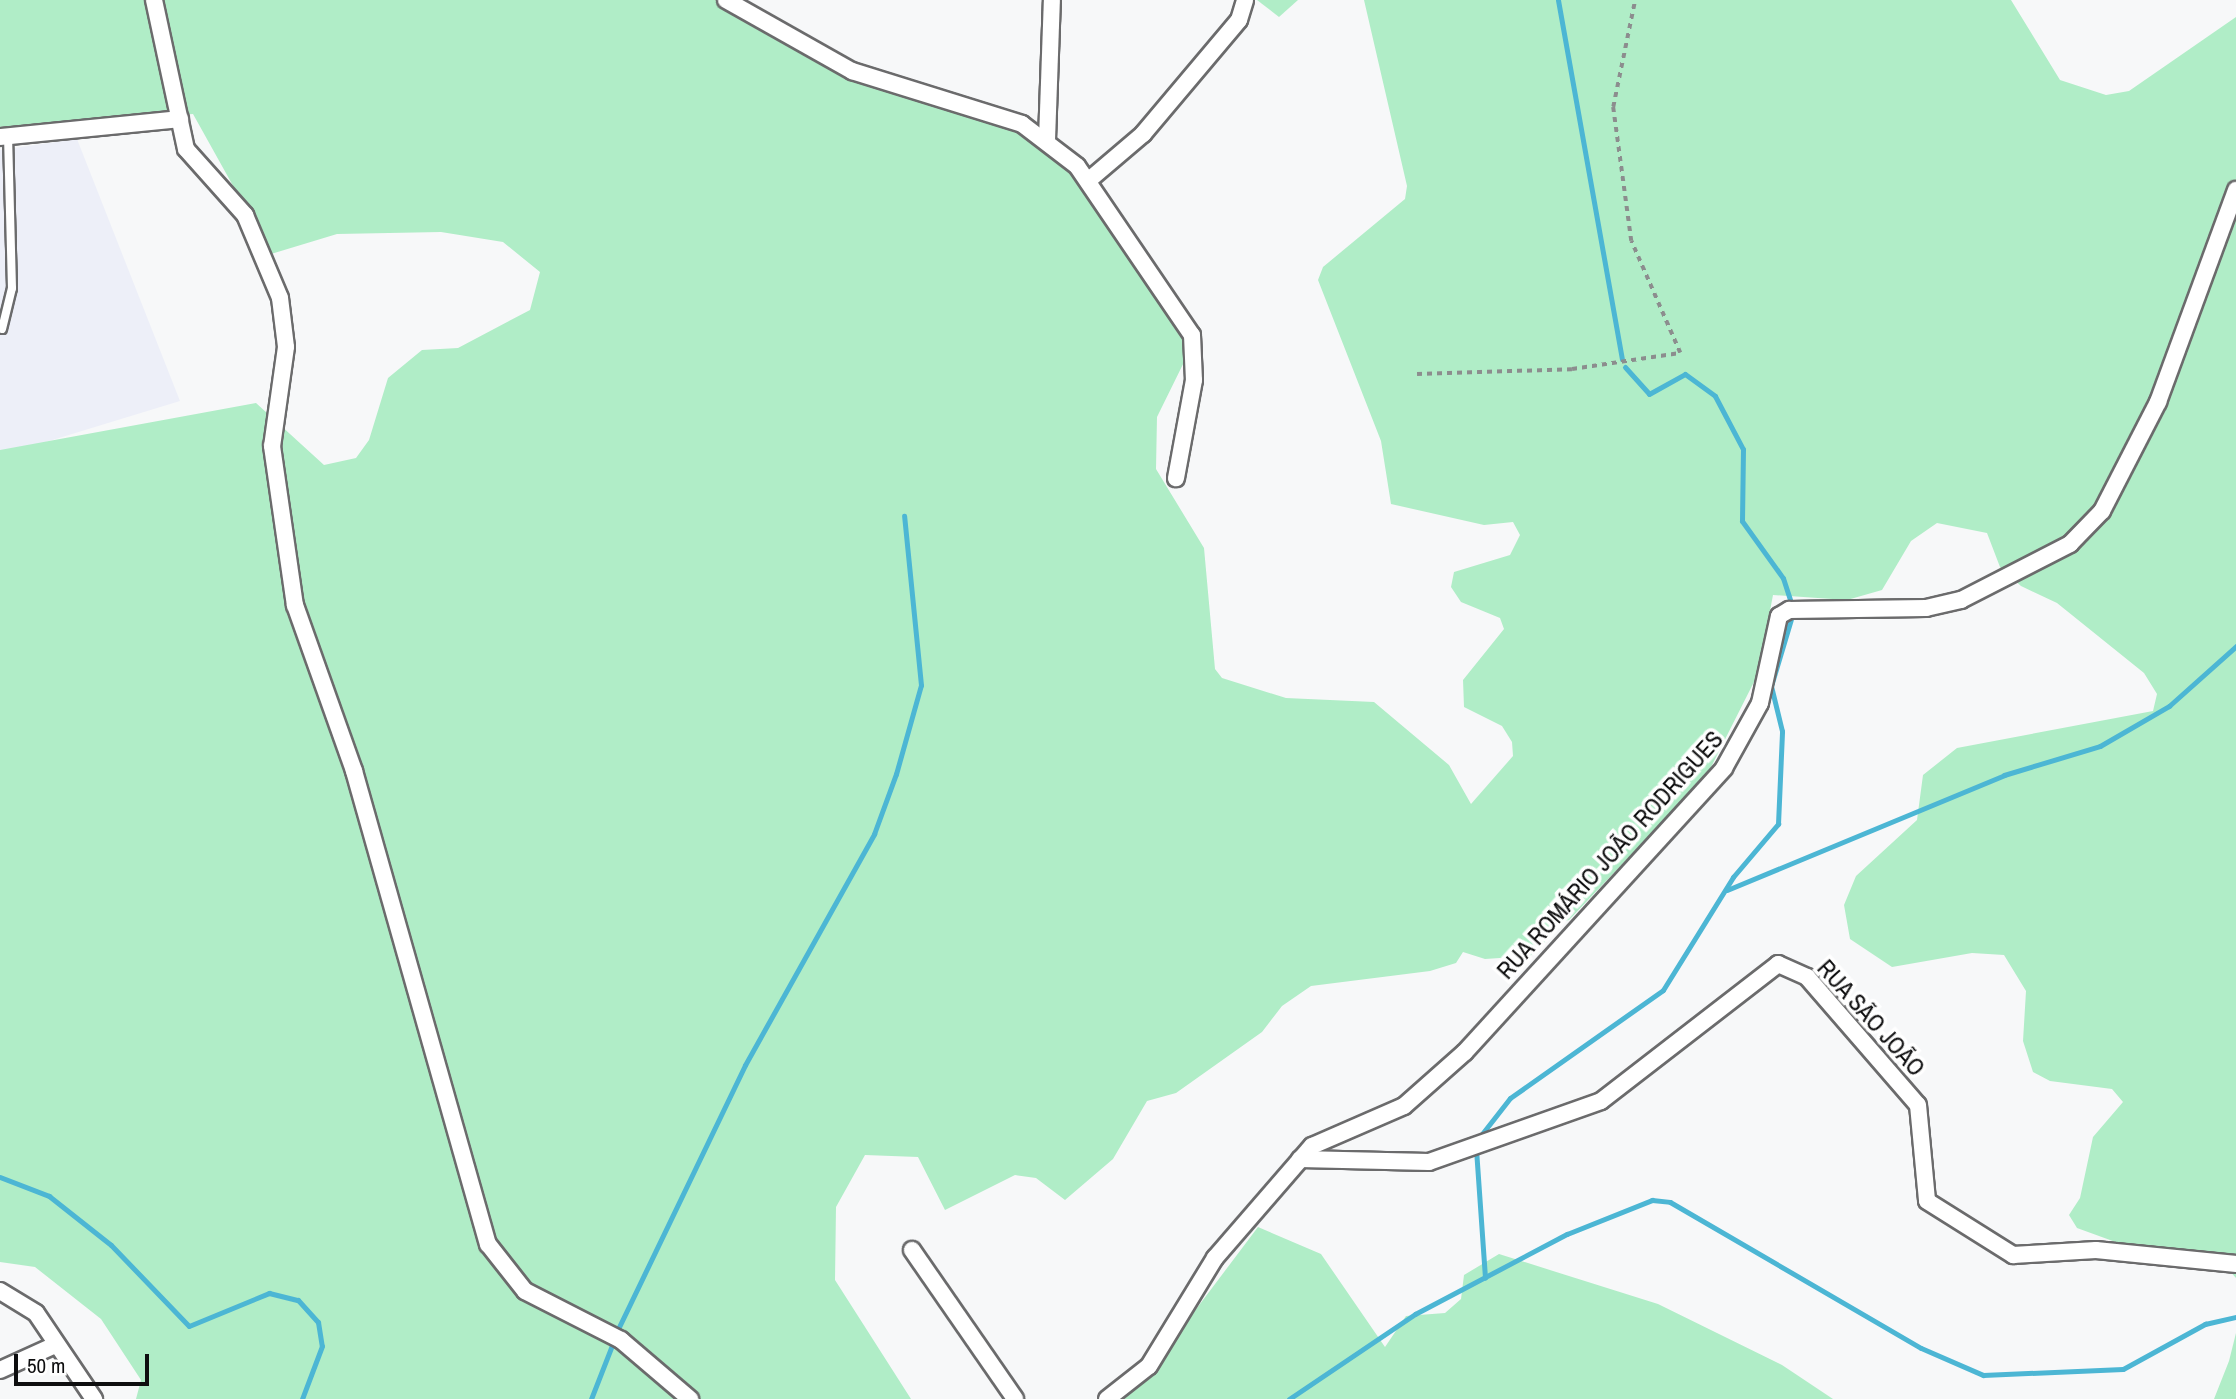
<!DOCTYPE html>
<meta charset="utf-8">
<style>
body{margin:0}
#map{position:relative;width:2236px;height:1399px;overflow:hidden;background:#f7f8f9;font-family:"Archivo Narrow",sans-serif}
div>[style]{position:absolute}
.built>*{inset:0;background:#edeff8}
.green>*{inset:0;background:#b0edc7}
.stream>*{height:5px;margin:-2.5px;padding:0 2.5px;transform-origin:2.5px;border-radius:2.5px;background:#4cb6d4}
.path>*{height:3.5px;margin-top:-1.75px;transform-origin:0;background:repeating-linear-gradient(90deg,#8c8d8e 0 5px,transparent 0 10px)}
.roads{filter:drop-shadow(2px 0 #6b6b6c) drop-shadow(-2px 0 #6b6b6c) drop-shadow(0 2px #6b6b6c) drop-shadow(0 -2px #6b6b6c)}
.service>*{height:8px;margin:-4px;padding:0 4px;transform-origin:4px;border-radius:4px;background:#fff}
.minor>*{height:16px;margin:-8px;padding:0 8px;transform-origin:8px;border-radius:8px;background:#fff}
span{translate:-50% -50%;white-space:nowrap;text-align:center;line-height:1.15;-webkit-text-stroke:7px #fff;paint-order:stroke}
.street-label{font-size:24px;color:#0e0e0f}
.scale{position:absolute;left:14px;top:1354px;width:135px;height:32px;box-sizing:border-box;border:4px solid #0e0e0f;border-top:0;padding-left:9px;font-size:21px;line-height:24px;white-space:nowrap;color:#0e0e0f;-webkit-text-stroke:5px #fff;paint-order:stroke}
</style>
<div id="map">
<div class="built">
<i style="clip-path:polygon(77px 139px,180px 401px,0 456px,0 150px)"></i>
</div>
<div class="green">
<i style="clip-path:polygon(0 0,715px 0,854px 77px,1015px 127px,1074px 171px,1185px 324px,1189px 352px,1157px 417px,1156px 469px,1204px 548px,1215px 669px,1222px 678px,1286px 698px,1374px 702px,1449px 765px,1471px 804px,1513px 756px,1512px 742px,1502px 726px,1464px 707px,1463px 680px,1504px 629px,1500px 618px,1461px 602px,1451px 587px,1454px 572px,1510px 555px,1520px 535px,1513px 522px,1484px 525px,1391px 504px,1381px 441px,1318px 280px,1323px 267px,1405px 199px,1407px 186px,1364px 0,2011px 0,2060px 80px,2106px 95px,2129px 91px,2236px 17px,2236px 1278px,2218px 1258px,2143px 1252px,2077px 1228px,2069px 1215px,2080px 1198px,2093px 1137px,2123px 1102px,2112px 1089px,2050px 1081px,2033px 1072px,2023px 1041px,2026px 991px,2004px 955px,1972px 953px,1892px 967px,1850px 939px,1844px 905px,1856px 876px,1917px 820px,1923px 775px,1957px 748px,2153px 711px,2157px 694px,2144px 673px,2057px 603px,2021px 586px,2000px 567px,1987px 533px,1937px 523px,1911px 541px,1882px 590px,1847px 600px,1773px 595px,1758px 674px,1707px 775px,1569px 920px,1550px 925px,1544px 944px,1530px 956px,1485px 959px,1463px 952px,1456px 963px,1430px 971px,1311px 986px,1282px 1006px,1262px 1032px,1176px 1093px,1147px 1101px,1113px 1159px,1065px 1200px,1036px 1178px,1015px 1175px,945px 1210px,918px 1157px,865px 1155px,836px 1207px,835px 1280px,911px 1399px,136px 1399px,141px 1380px,101px 1319px,35px 1267px,0 1262px,0 450px,256px 403px,324px 465px,356px 458px,369px 440px,388px 378px,422px 350px,458px 348px,530px 310px,540px 272px,503px 242px,441px 232px,337px 234px,271px 254px,193px 114px,0 127px)"></i>
<i style="clip-path:polygon(1257px 0,1298px 0,1279px 17px)"></i>
<i style="clip-path:polygon(1258px 1227px,1321px 1254px,1385px 1347px,1406px 1316px,1445px 1313px,1461px 1299px,1464px 1275px,1499px 1254px,1658px 1304px,1782px 1365px,1833px 1399px,1115px 1399px,1157px 1361px)"></i>
<i style="clip-path:polygon(2236px 1333px,2236px 1399px,2214px 1399px,2229px 1361px)"></i>
</div>
<div class="stream">
<i style="left:1558px;top:0;width:365px;rotate:79.9deg"></i>
<i style="left:1625px;top:367px;width:36px;rotate:48deg"></i>
<i style="left:1649px;top:394px;width:41px;rotate:-29.1deg"></i>
<i style="left:1685px;top:374px;width:37px;rotate:36deg"></i>
<i style="left:1715px;top:396px;width:60px;rotate:62.2deg"></i>
<i style="left:1743px;top:449px;width:72px;rotate:90.8deg"></i>
<i style="left:1742px;top:521px;width:70px;rotate:54.3deg"></i>
<i style="left:1783px;top:578px;width:28px;rotate:72deg"></i>
<i style="left:1727px;top:890px;width:300px;rotate:-22.5deg"></i>
<i style="left:2004px;top:775px;width:100px;rotate:-16.8deg"></i>
<i style="left:2100px;top:746px;width:80px;rotate:-30.1deg"></i>
<i style="left:2169px;top:706px;width:90px;rotate:-41.8deg"></i>
<i style="left:1478px;top:1139px;width:52px;rotate:-52deg"></i>
<i style="left:1510px;top:1098px;width:187px;rotate:-35.2deg"></i>
<i style="left:1663px;top:990px;width:133px;rotate:-58.2deg"></i>
<i style="left:1733px;top:877px;width:70px;rotate:-49.7deg"></i>
<i style="left:1778px;top:824px;width:93px;rotate:-87.5deg"></i>
<i style="left:1782px;top:731px;width:46px;rotate:-103.7deg"></i>
<i style="left:1771px;top:686px;width:70px;rotate:-73.4deg"></i>
<i style="left:1476px;top:1149px;width:129px;rotate:86deg"></i>
<i style="left:0;top:1177px;width:53px;rotate:21.2deg"></i>
<i style="left:49px;top:1196px;width:79px;rotate:38.3deg"></i>
<i style="left:111px;top:1245px;width:112px;rotate:46.1deg"></i>
<i style="left:189px;top:1326px;width:87px;rotate:-22.4deg"></i>
<i style="left:269px;top:1293px;width:30px;rotate:14deg"></i>
<i style="left:298px;top:1300px;width:30px;rotate:48deg"></i>
<i style="left:318px;top:1322px;width:24px;rotate:81deg"></i>
<i style="left:322px;top:1346px;width:57px;rotate:110.7deg"></i>
<i style="left:618px;top:1329px;width:293px;rotate:-64.3deg"></i>
<i style="left:745px;top:1065px;width:265px;rotate:-60.8deg"></i>
<i style="left:874px;top:834px;width:64px;rotate:-69.9deg"></i>
<i style="left:896px;top:774px;width:92px;rotate:-74.3deg"></i>
<i style="left:921px;top:685px;width:170px;rotate:-95.7deg"></i>
<i style="left:591px;top:1399px;width:63px;rotate:-68.7deg"></i>
<i style="left:1289px;top:1399px;width:152px;rotate:-34deg"></i>
<i style="left:1415px;top:1314px;width:172px;rotate:-27.8deg"></i>
<i style="left:1567px;top:1234px;width:92px;rotate:-21.8deg"></i>
<i style="left:1652px;top:1200px;width:18px;rotate:6deg"></i>
<i style="left:1670px;top:1202px;width:290px;rotate:30.2deg"></i>
<i style="left:1921px;top:1348px;width:68px;rotate:23.5deg"></i>
<i style="left:1983px;top:1375px;width:140px;rotate:-2.5deg"></i>
<i style="left:2123px;top:1369px;width:94px;rotate:-28.8deg"></i>
<i style="left:2205px;top:1324px;width:32px;rotate:-13deg"></i>
</div>
<div class="path">
<i style="left:1417px;top:374px;width:155px;rotate:-1.8deg"></i>
<i style="left:1572px;top:369px;width:109px;rotate:-8.4deg"></i>
<i style="left:1680px;top:353px;width:122px;rotate:-113.6deg"></i>
<i style="left:1631px;top:241px;width:135px;rotate:-97.7deg"></i>
<i style="left:1613px;top:107px;width:109px;rotate:-78.4deg"></i>
</div>
<div class="roads">
<div class="service">
<i style="left:2px;top:329px;width:42px;rotate:-76.3deg"></i>
<i style="left:12px;top:288px;width:152px;rotate:-91.5deg"></i>
</div>
<div class="minor">
<i style="left:154px;top:0;width:152px;rotate:77.9deg"></i>
<i style="left:186px;top:149px;width:89px;rotate:48.2deg"></i>
<i style="left:245px;top:215px;width:90px;rotate:67.1deg"></i>
<i style="left:280px;top:298px;width:49px;rotate:83deg"></i>
<i style="left:286px;top:347px;width:100px;rotate:98deg"></i>
<i style="left:272px;top:446px;width:161px;rotate:81.8deg"></i>
<i style="left:295px;top:605px;width:176px;rotate:70.4deg"></i>
<i style="left:354px;top:771px;width:492px;rotate:74.2deg"></i>
<i style="left:488px;top:1244px;width:60px;rotate:51.8deg"></i>
<i style="left:525px;top:1291px;width:108px;rotate:27deg"></i>
<i style="left:621px;top:1340px;width:91px;rotate:40.5deg"></i>
<i style="left:726px;top:0;width:145px;rotate:29.4deg"></i>
<i style="left:852px;top:71px;width:178px;rotate:17.3deg"></i>
<i style="left:1022px;top:124px;width:69px;rotate:37.4deg"></i>
<i style="left:1077px;top:166px;width:204px;rotate:55.8deg"></i>
<i style="left:1192px;top:335px;width:45px;rotate:87.5deg"></i>
<i style="left:1194px;top:380px;width:100px;rotate:100.4deg"></i>
<i style="left:0;top:137px;width:181px;rotate:-5.7deg"></i>
<i style="left:1047px;top:140px;width:140px;rotate:-88deg"></i>
<i style="left:1089px;top:180px;width:71px;rotate:-40.4deg"></i>
<i style="left:1143px;top:134px;width:149px;rotate:-49.9deg"></i>
<i style="left:1239px;top:20px;width:21px;rotate:-73deg"></i>
<i style="left:1300px;top:1159px;width:129px;rotate:1.3deg"></i>
<i style="left:1429px;top:1162px;width:182px;rotate:-19.5deg"></i>
<i style="left:1601px;top:1101px;width:224px;rotate:-37.7deg"></i>
<i style="left:1778px;top:964px;width:32px;rotate:24deg"></i>
<i style="left:1807px;top:977px;width:169px;rotate:49.1deg"></i>
<i style="left:1918px;top:1105px;width:96px;rotate:84.6deg"></i>
<i style="left:1927px;top:1201px;width:102px;rotate:32.1deg"></i>
<i style="left:2013px;top:1255px;width:83px;rotate:-3.4deg"></i>
<i style="left:2096px;top:1250px;width:141px;rotate:5.7deg"></i>
<i style="left:912px;top:1250px;width:181px;rotate:55.3deg"></i>
<i style="left:0;top:1291px;width:42px;rotate:31.4deg"></i>
<i style="left:36px;top:1313px;width:104px;rotate:56deg"></i>
<i style="left:0;top:1370px;width:60px;rotate:-24.4deg"></i>
<i style="left:1107px;top:1399px;width:53px;rotate:-38.2deg"></i>
<i style="left:1149px;top:1366px;width:127px;rotate:-58.6deg"></i>
<i style="left:1215px;top:1258px;width:148px;rotate:-49.1deg"></i>
<i style="left:1312px;top:1146px;width:100px;rotate:-23.5deg"></i>
<i style="left:1404px;top:1106px;width:81px;rotate:-41.5deg"></i>
<i style="left:1465px;top:1052px;width:384px;rotate:-47.6deg"></i>
<i style="left:1724px;top:768px;width:74px;rotate:-61deg"></i>
<i style="left:1760px;top:703px;width:89px;rotate:-77.7deg"></i>
<i style="left:1779px;top:616px;width:12px;rotate:-31deg"></i>
<i style="left:1789px;top:610px;width:137px;rotate:-0.8deg"></i>
<i style="left:1926px;top:608px;width:36px;rotate:-13deg"></i>
<i style="left:1961px;top:600px;width:123px;rotate:-27.2deg"></i>
<i style="left:2070px;top:544px;width:46px;rotate:-45.9deg"></i>
<i style="left:2102px;top:511px;width:123px;rotate:-62.8deg"></i>
<i style="left:2158px;top:402px;width:226px;rotate:-69.8deg"></i>
</div>
</div>
<div class="street-label">
<span style="left:1610px;top:855px;rotate:-48deg">RUA ROMÁRIO JOÃO RODRIGUES</span>
<span style="left:1871px;top:1018px;rotate:48deg">RUA SÃO JOÃO</span>
</div>
<div class="scale">50 m</div>
</div>
